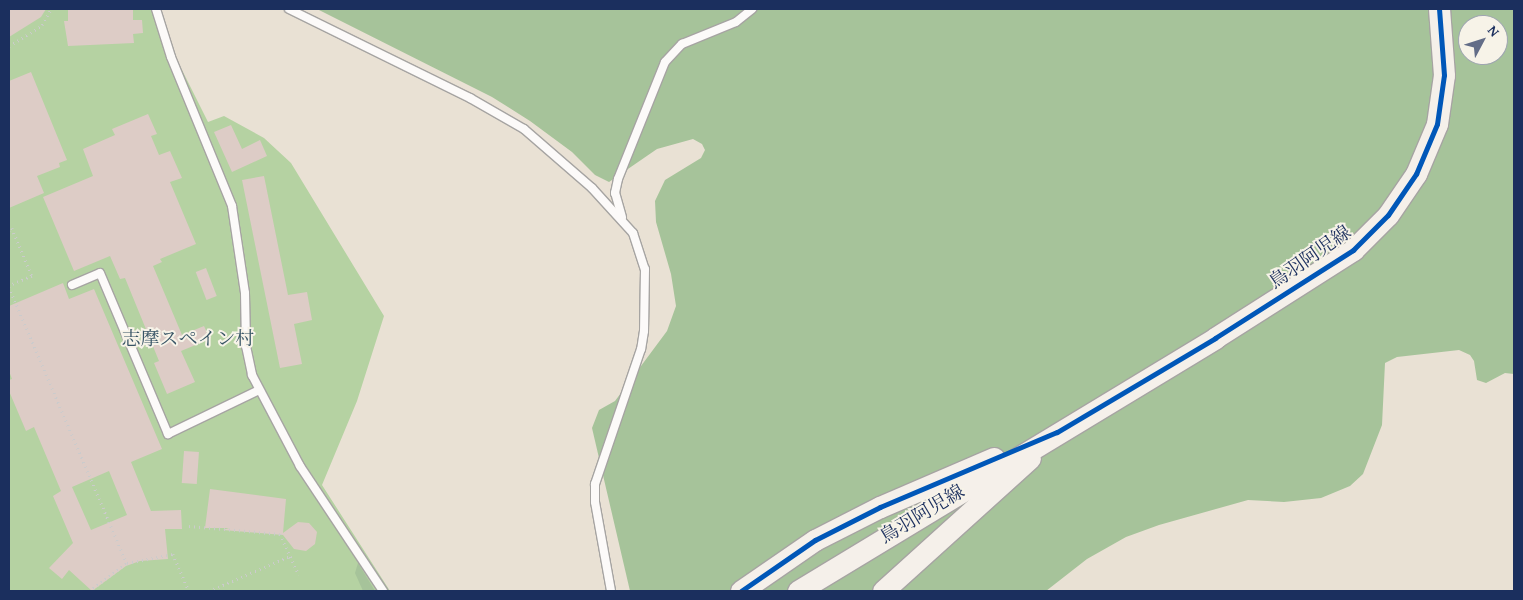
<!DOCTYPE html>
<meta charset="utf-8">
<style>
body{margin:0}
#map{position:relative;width:1523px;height:600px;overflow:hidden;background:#e9e1d4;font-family:"Gentium Book Plus","Noto Serif JP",serif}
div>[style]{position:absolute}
.green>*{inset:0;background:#b5d2a2}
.forest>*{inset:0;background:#a6c39a}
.building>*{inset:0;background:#ddccc6;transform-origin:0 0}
.path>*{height:2.5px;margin-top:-1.25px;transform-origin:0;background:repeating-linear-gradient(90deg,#cbcbcc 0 1px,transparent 0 5px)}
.roads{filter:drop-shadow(1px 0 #a6a4a2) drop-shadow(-1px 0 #a6a4a2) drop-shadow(0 1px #a6a4a2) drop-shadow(0 -1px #a6a4a2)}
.service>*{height:8px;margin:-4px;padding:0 4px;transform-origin:4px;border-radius:4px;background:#fcfaf9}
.secondary>*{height:21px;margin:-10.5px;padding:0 10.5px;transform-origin:10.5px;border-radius:10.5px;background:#f5f0ea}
.cycleway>*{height:5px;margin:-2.5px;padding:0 2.5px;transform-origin:2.5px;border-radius:2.5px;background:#0057b8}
span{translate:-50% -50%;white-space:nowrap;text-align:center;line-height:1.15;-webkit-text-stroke:4px #f7f3e8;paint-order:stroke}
.street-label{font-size:19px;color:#1b2f5e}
.park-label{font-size:19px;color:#375465}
.frame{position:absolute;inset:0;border:10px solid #1b2f5e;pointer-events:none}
.north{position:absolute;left:1458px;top:15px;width:50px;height:50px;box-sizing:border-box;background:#f7f3e8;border:1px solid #9fa5b1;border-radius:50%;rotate:50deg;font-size:14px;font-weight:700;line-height:20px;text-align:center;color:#1b2f5e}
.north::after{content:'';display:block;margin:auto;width:18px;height:22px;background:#636d87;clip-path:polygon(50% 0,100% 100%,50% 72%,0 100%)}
</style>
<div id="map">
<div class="green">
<i style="clip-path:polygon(9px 9px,161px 9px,175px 56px,208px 122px,224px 116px,264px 138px,291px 163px,384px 316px,357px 401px,322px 485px,390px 591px,9px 591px)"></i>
</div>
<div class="forest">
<i style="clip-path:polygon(evenodd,317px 9px,1514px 9px,1514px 374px,1505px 373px,1486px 383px,1477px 380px,1474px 361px,1470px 355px,1459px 350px,1397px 357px,1385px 363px,1382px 425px,1363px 474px,1350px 486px,1321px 498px,1284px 502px,1248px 500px,1159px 525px,1126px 537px,1087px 559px,1046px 591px,630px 591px,592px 428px,599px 410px,615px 401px,667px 331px,676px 306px,671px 274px,656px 222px,655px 201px,665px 180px,701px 158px,705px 150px,702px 144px,693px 139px,657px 149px,609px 182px,595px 175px,572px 152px,530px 121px,492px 97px,317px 9px,1468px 25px,1498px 25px,1498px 55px,1468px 55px,1468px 25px)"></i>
<i style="clip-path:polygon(358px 563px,375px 591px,363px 591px,355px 573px)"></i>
</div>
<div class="building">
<i style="clip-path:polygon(9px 9px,46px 9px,41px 17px,9px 37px)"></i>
<i style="clip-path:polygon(68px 9px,133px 9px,133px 20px,142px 20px,143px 33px,133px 34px,134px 43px,68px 46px,64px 21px,68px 21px)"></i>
<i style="clip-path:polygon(31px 72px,67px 160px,59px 163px,60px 167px,37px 176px,44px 193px,9px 208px,9px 81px)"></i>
<i style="clip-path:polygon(148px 114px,157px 134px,151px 136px,159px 155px,170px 151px,182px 178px,170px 182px,196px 244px,160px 259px,162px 262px,153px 266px,182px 335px,204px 326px,210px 339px,181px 351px,195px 382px,167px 394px,154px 363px,159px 361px,125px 278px,120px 279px,110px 256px,74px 271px,43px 197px,93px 176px,83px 149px,115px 135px,112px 129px)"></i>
<i style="clip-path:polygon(231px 125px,242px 149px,260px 140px,267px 156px,232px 172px,214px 132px)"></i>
<i style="clip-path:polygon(264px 176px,288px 295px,307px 292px,312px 320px,294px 324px,302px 364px,280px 368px,242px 180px)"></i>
<i style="left:206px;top:268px;width:30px;height:11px;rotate:69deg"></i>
<i style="clip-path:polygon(evenodd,63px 283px,69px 299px,94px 289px,162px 449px,131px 462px,151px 511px,181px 510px,182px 529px,165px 529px,168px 559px,140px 561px,126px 566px,92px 591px,69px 570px,62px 579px,49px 568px,73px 543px,53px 496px,61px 491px,34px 427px,26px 431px,9px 391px,9px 380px,12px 379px,9px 371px,9px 306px,63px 283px,109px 471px,127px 515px,91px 530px,72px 487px,109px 471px)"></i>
<i style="left:184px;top:451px;width:15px;height:32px;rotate:4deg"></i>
<i style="clip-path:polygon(210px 489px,286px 499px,283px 533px,298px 522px,309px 523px,317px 532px,315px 544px,306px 551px,294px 549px,283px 535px,223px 530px,229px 528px,205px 528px)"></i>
</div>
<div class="path">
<i style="left:9px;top:46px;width:39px;rotate:-32deg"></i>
<i style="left:42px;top:25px;width:18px;rotate:-61deg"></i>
<i style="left:9px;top:230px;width:4px;rotate:-34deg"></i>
<i style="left:12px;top:228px;width:52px;rotate:67.4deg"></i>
<i style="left:32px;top:276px;width:25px;rotate:157deg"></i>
<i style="left:9px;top:287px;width:300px;rotate:66.9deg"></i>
<i style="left:189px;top:526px;width:91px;rotate:5deg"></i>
<i style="left:280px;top:534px;width:45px;rotate:65.1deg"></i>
<i style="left:89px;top:591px;width:47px;rotate:-36.4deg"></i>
<i style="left:127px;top:563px;width:47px;rotate:-11.1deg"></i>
<i style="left:173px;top:554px;width:40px;rotate:66.6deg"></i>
<i style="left:209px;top:591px;width:88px;rotate:-23.4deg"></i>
</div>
<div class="roads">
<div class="service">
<i style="left:156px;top:9px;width:50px;rotate:72.6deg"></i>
<i style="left:171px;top:57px;width:161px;rotate:67.7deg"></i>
<i style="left:232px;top:206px;width:88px;rotate:81.5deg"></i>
<i style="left:245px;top:293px;width:53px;rotate:88.9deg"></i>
<i style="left:246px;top:346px;width:30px;rotate:78deg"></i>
<i style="left:252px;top:375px;width:103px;rotate:62.2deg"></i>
<i style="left:300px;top:466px;width:150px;rotate:56.4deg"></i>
<i style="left:289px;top:9px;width:202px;rotate:26.2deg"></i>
<i style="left:470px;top:98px;width:62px;rotate:29.9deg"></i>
<i style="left:524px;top:129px;width:90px;rotate:40.9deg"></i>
<i style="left:592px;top:188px;width:61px;rotate:47.7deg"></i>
<i style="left:633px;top:233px;width:38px;rotate:72deg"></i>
<i style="left:645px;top:269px;width:62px;rotate:90.9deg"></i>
<i style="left:644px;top:331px;width:18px;rotate:99deg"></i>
<i style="left:641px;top:349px;width:143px;rotate:108.8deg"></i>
<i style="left:595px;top:484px;width:18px;rotate:90deg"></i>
<i style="left:595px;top:502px;width:90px;rotate:79.8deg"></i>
<i style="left:622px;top:217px;width:25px;rotate:-106deg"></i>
<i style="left:615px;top:193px;width:14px;rotate:-78deg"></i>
<i style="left:618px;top:179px;width:126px;rotate:-68.1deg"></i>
<i style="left:665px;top:62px;width:25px;rotate:-47deg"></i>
<i style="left:682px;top:44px;width:58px;rotate:-22.2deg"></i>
<i style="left:736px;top:22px;width:21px;rotate:-39deg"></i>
<i style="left:72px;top:285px;width:30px;rotate:-23deg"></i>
<i style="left:100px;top:273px;width:175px;rotate:67.1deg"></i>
<i style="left:168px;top:434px;width:101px;rotate:-25.8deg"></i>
</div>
<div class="secondary">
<i style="left:741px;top:591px;width:90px;rotate:-34.6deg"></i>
<i style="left:815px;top:540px;width:73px;rotate:-26.9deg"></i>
<i style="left:880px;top:507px;width:124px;rotate:-23.3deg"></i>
<i style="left:798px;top:591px;width:488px;rotate:-31.2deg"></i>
<i style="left:1215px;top:338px;width:164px;rotate:-32.5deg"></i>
<i style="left:1353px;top:250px;width:49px;rotate:-45deg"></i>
<i style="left:1388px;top:215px;width:50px;rotate:-55.7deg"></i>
<i style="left:1416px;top:174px;width:54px;rotate:-67.2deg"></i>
<i style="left:1437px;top:124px;width:49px;rotate:-81.9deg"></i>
<i style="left:1444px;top:75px;width:66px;rotate:-94.3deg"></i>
<i style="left:883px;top:591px;width:198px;rotate:-42.1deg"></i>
</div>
</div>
<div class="cycleway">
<i style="left:741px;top:591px;width:90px;rotate:-34.6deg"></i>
<i style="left:815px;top:540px;width:73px;rotate:-26.9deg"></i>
<i style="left:880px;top:507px;width:192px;rotate:-23deg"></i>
<i style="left:1057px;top:432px;width:184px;rotate:-30.7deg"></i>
<i style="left:1215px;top:338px;width:164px;rotate:-32.5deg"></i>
<i style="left:1353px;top:250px;width:49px;rotate:-45deg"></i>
<i style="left:1388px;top:215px;width:50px;rotate:-55.7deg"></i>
<i style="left:1416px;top:174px;width:54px;rotate:-67.2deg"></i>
<i style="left:1437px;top:124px;width:49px;rotate:-81.9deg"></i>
<i style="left:1444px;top:75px;width:66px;rotate:-94.3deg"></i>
</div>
<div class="street-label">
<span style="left:1310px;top:257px;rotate:-35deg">鳥羽阿児線</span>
<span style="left:922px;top:514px;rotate:-31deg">鳥羽阿児線</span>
</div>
<div class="park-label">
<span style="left:188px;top:339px">志摩スペイン村</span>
</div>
<div class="frame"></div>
<div class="north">N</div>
</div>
